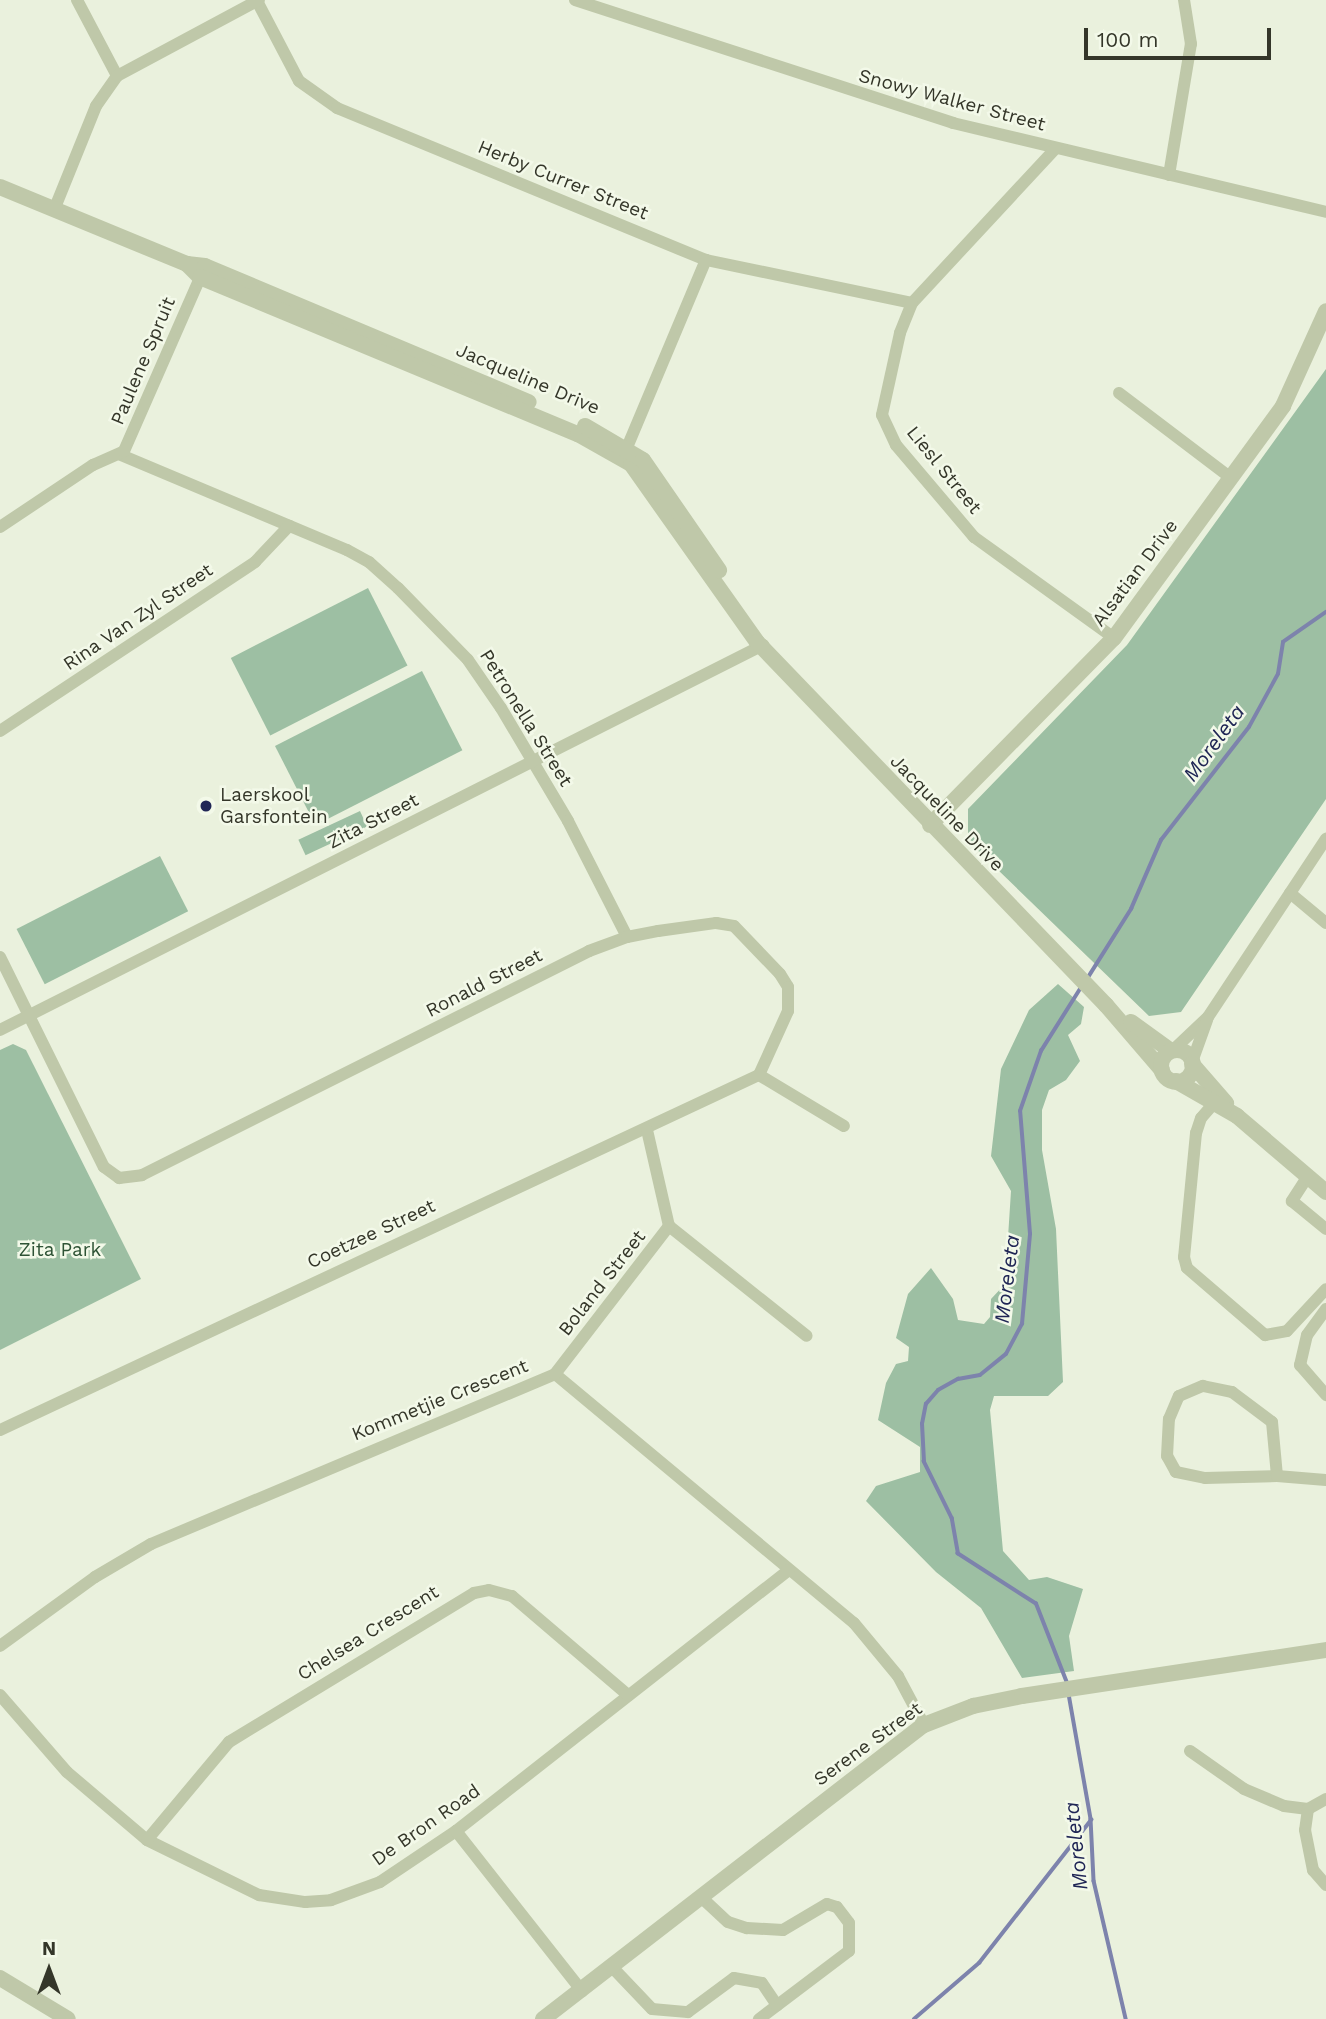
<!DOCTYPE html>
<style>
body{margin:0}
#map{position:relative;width:1326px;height:2019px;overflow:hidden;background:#eaf1dd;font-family:"Work Sans",sans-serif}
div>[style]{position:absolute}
.green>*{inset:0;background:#9dbfa3;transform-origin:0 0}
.stream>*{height:3.5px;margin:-1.75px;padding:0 1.75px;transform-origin:1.75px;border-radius:1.75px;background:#7d83ac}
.minor>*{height:12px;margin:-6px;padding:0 6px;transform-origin:6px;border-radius:6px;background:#bfc8a9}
.tertiary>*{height:16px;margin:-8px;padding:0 8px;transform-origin:8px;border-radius:8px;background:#bfc8a9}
.tertiary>.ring{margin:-8px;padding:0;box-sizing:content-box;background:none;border:16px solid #bfc8a9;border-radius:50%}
.dots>*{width:19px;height:19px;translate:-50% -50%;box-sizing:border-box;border:4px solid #f3f9e9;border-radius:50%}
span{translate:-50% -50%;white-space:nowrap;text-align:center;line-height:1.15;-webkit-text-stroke:5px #f3f9e9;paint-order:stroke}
.street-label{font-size:19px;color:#343629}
.poi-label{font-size:19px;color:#343629}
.left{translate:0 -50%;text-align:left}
.park-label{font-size:19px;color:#2e5335}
.water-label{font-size:21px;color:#202655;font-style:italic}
.north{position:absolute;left:14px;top:1935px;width:70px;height:70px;-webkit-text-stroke:5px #f3f9e9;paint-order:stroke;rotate:0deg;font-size:19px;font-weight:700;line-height:28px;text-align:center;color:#343629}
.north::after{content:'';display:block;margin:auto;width:24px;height:32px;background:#343629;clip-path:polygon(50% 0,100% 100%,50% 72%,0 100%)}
.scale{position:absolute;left:1084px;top:28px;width:187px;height:32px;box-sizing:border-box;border:4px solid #343629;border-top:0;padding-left:9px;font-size:21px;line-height:24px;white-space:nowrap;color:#343629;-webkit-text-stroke:5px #f3f9e9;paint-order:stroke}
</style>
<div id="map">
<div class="green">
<i style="clip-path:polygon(1326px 369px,1326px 799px,1181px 1012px,1149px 1016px,968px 841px,968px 809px,1127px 645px)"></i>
<i style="left:368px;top:588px;width:87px;height:154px;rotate:63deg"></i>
<i style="left:422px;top:671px;width:89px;height:165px;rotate:63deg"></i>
<i style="left:360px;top:811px;width:17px;height:68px;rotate:65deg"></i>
<i style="left:160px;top:856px;width:62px;height:161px;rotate:63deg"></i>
<i style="clip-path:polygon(1058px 984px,1084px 1007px,1081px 1024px,1068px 1035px,1080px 1061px,1066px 1080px,1049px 1090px,1042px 1110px,1042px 1150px,1056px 1229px,1063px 1382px,1048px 1396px,994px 1396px,990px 1410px,1003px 1551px,1029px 1580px,1047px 1577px,1083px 1589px,1069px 1636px,1074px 1671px,1022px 1678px,981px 1608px,936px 1572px,866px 1501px,876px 1486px,920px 1472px,920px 1447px,878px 1420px,886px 1383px,896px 1364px,908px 1361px,909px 1347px,896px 1338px,908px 1294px,931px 1268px,953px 1299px,958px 1320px,984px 1324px,990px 1317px,991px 1299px,1005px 1284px,1011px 1191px,991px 1156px,1001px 1069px,1029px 1010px)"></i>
<i style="clip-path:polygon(13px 1044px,26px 1050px,141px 1279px,0 1350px,0 1050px)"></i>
</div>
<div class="stream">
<i style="left:1087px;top:979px;width:83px;rotate:-57.8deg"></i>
<i style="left:1131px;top:909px;width:75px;rotate:-66.5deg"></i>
<i style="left:1161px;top:840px;width:143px;rotate:-52.1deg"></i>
<i style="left:1249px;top:727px;width:60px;rotate:-61.3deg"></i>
<i style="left:1278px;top:674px;width:32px;rotate:-81deg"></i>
<i style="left:1283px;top:642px;width:52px;rotate:-34.9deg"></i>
<i style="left:1067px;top:1683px;width:85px;rotate:-111.4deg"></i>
<i style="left:1036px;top:1604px;width:93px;rotate:-147.3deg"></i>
<i style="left:958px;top:1554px;width:36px;rotate:-100deg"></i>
<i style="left:952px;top:1519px;width:64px;rotate:-116.2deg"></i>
<i style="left:924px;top:1462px;width:38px;rotate:-93deg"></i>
<i style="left:922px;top:1424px;width:20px;rotate:-79deg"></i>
<i style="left:926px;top:1404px;width:18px;rotate:-49deg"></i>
<i style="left:938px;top:1390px;width:23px;rotate:-29deg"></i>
<i style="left:958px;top:1379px;width:22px;rotate:-10deg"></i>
<i style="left:980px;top:1375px;width:33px;rotate:-39deg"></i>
<i style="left:1006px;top:1354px;width:34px;rotate:-62deg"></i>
<i style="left:1022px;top:1324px;width:90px;rotate:-84.9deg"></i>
<i style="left:1030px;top:1234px;width:123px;rotate:-94.6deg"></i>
<i style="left:1020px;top:1111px;width:64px;rotate:-70.7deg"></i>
<i style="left:1041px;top:1051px;width:77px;rotate:-57.8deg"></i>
<i style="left:1069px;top:1694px;width:127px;rotate:80deg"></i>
<i style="left:1091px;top:1819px;width:62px;rotate:87.2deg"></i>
<i style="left:1094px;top:1881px;width:142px;rotate:76.9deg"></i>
<i style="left:914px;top:2019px;width:86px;rotate:-40.7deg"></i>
<i style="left:979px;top:1963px;width:182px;rotate:-51.9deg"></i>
</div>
<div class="minor">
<i style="left:77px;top:0;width:86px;rotate:62.2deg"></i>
<i style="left:575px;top:0;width:398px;rotate:18deg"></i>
<i style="left:953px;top:123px;width:383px;rotate:13.4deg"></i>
<i style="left:257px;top:1px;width:90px;rotate:62.3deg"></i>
<i style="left:299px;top:81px;width:47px;rotate:35.4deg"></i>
<i style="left:337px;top:108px;width:399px;rotate:22.4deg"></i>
<i style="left:706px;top:260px;width:210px;rotate:11.8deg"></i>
<i style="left:1056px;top:148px;width:212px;rotate:132.9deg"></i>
<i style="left:912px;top:303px;width:32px;rotate:112deg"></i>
<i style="left:900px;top:333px;width:84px;rotate:102.4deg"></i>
<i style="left:882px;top:415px;width:33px;rotate:65deg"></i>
<i style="left:896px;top:445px;width:121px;rotate:49.7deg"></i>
<i style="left:974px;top:537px;width:173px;rotate:35.8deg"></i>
<i style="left:1169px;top:175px;width:133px;rotate:-80.5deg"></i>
<i style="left:1191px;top:44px;width:45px;rotate:-99deg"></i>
<i style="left:54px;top:210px;width:112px;rotate:-68deg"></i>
<i style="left:96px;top:106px;width:37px;rotate:-55deg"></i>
<i style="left:117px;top:76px;width:161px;rotate:-28.2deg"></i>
<i style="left:1119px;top:393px;width:141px;rotate:37.2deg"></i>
<i style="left:121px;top:455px;width:245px;rotate:22.8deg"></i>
<i style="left:347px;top:550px;width:25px;rotate:29deg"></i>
<i style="left:369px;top:562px;width:39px;rotate:42deg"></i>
<i style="left:398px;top:588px;width:100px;rotate:45.8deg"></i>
<i style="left:468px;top:660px;width:58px;rotate:55.5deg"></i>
<i style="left:501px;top:708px;width:131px;rotate:59.3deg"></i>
<i style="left:568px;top:821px;width:130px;rotate:63deg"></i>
<i style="left:623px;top:457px;width:214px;rotate:-67.2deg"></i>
<i style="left:0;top:527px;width:112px;rotate:-33.7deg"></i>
<i style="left:93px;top:465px;width:34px;rotate:-24deg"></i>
<i style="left:124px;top:451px;width:197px;rotate:-66.3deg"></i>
<i style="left:0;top:731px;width:306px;rotate:-33.5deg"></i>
<i style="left:255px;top:562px;width:50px;rotate:-46.6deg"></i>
<i style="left:1290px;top:893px;width:47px;rotate:39.8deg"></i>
<i style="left:0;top:957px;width:234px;rotate:63.7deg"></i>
<i style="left:104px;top:1167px;width:19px;rotate:36deg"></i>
<i style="left:119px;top:1178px;width:23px;rotate:-7deg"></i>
<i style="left:142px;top:1175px;width:500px;rotate:-26.6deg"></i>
<i style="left:589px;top:951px;width:40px;rotate:-20.2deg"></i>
<i style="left:627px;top:937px;width:32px;rotate:-11deg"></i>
<i style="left:658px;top:931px;width:59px;rotate:-7.9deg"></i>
<i style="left:716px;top:923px;width:18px;rotate:9deg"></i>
<i style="left:734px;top:926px;width:66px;rotate:46.2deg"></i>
<i style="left:780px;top:974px;width:15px;rotate:58deg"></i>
<i style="left:788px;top:987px;width:24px;rotate:90deg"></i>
<i style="left:788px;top:1011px;width:70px;rotate:114.4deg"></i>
<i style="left:0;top:1030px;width:855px;rotate:-26.77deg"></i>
<i style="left:1173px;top:1050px;width:48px;rotate:-43.3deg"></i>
<i style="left:1208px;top:1017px;width:214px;rotate:-56.5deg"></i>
<i style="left:1192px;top:1062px;width:45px;rotate:-70.3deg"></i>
<i style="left:759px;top:1075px;width:99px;rotate:31deg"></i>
<i style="left:1215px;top:1102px;width:21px;rotate:131deg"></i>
<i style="left:1201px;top:1118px;width:16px;rotate:108deg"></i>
<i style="left:1196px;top:1133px;width:125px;rotate:95.5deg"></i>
<i style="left:1184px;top:1257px;width:11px;rotate:75deg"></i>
<i style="left:1187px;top:1268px;width:103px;rotate:40.7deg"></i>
<i style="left:1265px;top:1335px;width:22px;rotate:-10deg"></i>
<i style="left:1287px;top:1331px;width:57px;rotate:-47.1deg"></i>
<i style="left:1308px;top:1176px;width:30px;rotate:123deg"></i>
<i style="left:1292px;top:1201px;width:44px;rotate:39.5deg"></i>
<i style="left:669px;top:1226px;width:176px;rotate:38.6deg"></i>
<i style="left:1326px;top:1309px;width:32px;rotate:126deg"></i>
<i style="left:1307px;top:1335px;width:31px;rotate:103deg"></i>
<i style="left:1300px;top:1365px;width:40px;rotate:49deg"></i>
<i style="left:555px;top:1374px;width:389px;rotate:39.8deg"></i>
<i style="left:854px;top:1623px;width:69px;rotate:50.3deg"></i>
<i style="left:898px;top:1676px;width:55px;rotate:62deg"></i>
<i style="left:0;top:1430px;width:838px;rotate:-25.07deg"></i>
<i style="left:1277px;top:1476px;width:72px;rotate:178.4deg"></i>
<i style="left:1205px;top:1478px;width:30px;rotate:-168deg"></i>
<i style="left:1176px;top:1472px;width:18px;rotate:-119deg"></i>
<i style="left:1167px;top:1456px;width:37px;rotate:-87deg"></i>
<i style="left:1169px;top:1419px;width:25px;rotate:-67deg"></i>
<i style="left:1179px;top:1396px;width:26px;rotate:-23deg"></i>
<i style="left:1203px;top:1386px;width:30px;rotate:12deg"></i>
<i style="left:1232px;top:1392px;width:50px;rotate:36.9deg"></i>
<i style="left:1272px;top:1422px;width:54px;rotate:84.7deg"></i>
<i style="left:1277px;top:1476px;width:49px;rotate:4.7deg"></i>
<i style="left:0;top:1646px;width:117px;rotate:-36deg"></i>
<i style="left:95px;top:1577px;width:65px;rotate:-30.5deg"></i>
<i style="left:151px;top:1544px;width:438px;rotate:-22.8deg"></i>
<i style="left:555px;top:1374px;width:187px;rotate:-52.4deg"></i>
<i style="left:669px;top:1226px;width:98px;rotate:-102.9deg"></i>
<i style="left:0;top:1695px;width:102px;rotate:49deg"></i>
<i style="left:67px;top:1772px;width:105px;rotate:40.4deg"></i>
<i style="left:147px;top:1840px;width:125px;rotate:26.2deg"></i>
<i style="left:259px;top:1895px;width:47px;rotate:8.7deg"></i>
<i style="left:305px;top:1902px;width:26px;rotate:-4deg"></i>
<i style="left:331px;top:1900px;width:52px;rotate:-20.2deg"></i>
<i style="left:380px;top:1882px;width:92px;rotate:-33.9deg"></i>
<i style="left:456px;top:1831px;width:423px;rotate:-38.1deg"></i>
<i style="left:1190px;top:1751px;width:66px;rotate:35.1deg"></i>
<i style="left:1244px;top:1789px;width:43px;rotate:23deg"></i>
<i style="left:1284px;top:1806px;width:24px;rotate:7deg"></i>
<i style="left:1326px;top:1799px;width:21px;rotate:151deg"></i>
<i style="left:1308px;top:1809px;width:21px;rotate:98deg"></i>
<i style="left:1305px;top:1830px;width:41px;rotate:78.7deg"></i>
<i style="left:1313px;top:1870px;width:20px;rotate:49deg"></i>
<i style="left:456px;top:1831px;width:204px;rotate:51.8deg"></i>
<i style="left:147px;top:1840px;width:128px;rotate:-50.1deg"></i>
<i style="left:229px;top:1742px;width:287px;rotate:-31.3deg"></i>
<i style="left:474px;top:1593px;width:15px;rotate:-11deg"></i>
<i style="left:489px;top:1590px;width:24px;rotate:15deg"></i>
<i style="left:512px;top:1596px;width:153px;rotate:40.5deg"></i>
<i style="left:702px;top:1898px;width:35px;rotate:43deg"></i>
<i style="left:728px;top:1922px;width:20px;rotate:18deg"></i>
<i style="left:747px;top:1928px;width:36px;rotate:3deg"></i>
<i style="left:783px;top:1930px;width:51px;rotate:-30.6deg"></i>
<i style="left:827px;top:1904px;width:10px;rotate:17deg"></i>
<i style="left:837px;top:1907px;width:20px;rotate:53deg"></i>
<i style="left:849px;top:1923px;width:28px;rotate:90deg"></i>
<i style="left:849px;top:1951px;width:113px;rotate:142.9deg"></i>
<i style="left:612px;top:1967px;width:58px;rotate:46.4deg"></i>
<i style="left:652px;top:2009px;width:36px;rotate:5deg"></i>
<i style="left:688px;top:2012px;width:57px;rotate:-36.5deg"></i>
<i style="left:734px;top:1978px;width:28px;rotate:10deg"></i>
<i style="left:762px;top:1983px;width:27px;rotate:56deg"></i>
</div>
<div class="tertiary">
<i style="left:0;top:187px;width:202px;rotate:22.4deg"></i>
<i style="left:187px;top:264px;width:18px;rotate:6deg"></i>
<i style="left:205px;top:266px;width:351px;rotate:22.8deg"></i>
<i style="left:187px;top:264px;width:18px;rotate:45deg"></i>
<i style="left:200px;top:277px;width:409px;rotate:22.6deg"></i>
<i style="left:578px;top:434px;width:61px;rotate:29.5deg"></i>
<i style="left:631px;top:464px;width:218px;rotate:54.7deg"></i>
<i style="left:757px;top:642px;width:504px;rotate:46.13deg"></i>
<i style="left:1106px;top:1005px;width:86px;rotate:49.3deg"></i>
<i style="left:585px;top:426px;width:67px;rotate:30.4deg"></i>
<i style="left:643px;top:460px;width:134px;rotate:55.4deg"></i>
<i style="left:930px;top:825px;width:262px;rotate:-45.5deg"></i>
<i style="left:1114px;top:638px;width:287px;rotate:-53.9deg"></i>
<i style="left:1283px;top:406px;width:104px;rotate:-65.6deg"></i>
<i style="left:1131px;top:1022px;width:49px;rotate:35.9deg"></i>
<i class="ring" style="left:1161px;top:1050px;width:16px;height:16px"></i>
<i style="left:1192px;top:1064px;width:52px;rotate:48.9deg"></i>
<i style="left:1176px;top:1081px;width:70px;rotate:29.8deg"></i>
<i style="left:1237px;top:1116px;width:117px;rotate:40.5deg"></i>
<i style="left:0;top:1978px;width:79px;rotate:31.1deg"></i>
<i style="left:543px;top:2019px;width:481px;rotate:-37.7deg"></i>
<i style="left:924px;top:1725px;width:53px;rotate:-21.2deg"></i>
<i style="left:973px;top:1706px;width:50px;rotate:-11.5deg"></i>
<i style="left:1022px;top:1696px;width:307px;rotate:-8.6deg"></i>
</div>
<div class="dots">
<i style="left:206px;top:806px;background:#202655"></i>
</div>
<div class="street-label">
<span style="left:952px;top:100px;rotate:15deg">Snowy Walker Street</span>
<span style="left:563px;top:180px;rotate:22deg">Herby Currer Street</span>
<span style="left:143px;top:361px;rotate:-67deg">Paulene Spruit</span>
<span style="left:528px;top:379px;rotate:23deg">Jacqueline Drive</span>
<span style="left:944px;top:470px;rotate:51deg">Liesl Street</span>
<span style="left:1135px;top:573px;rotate:-53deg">Alsatian Drive</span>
<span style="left:138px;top:617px;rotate:-34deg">Rina Van Zyl Street</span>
<span style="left:526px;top:718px;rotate:58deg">Petronella Street</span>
<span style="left:947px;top:813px;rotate:46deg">Jacqueline Drive</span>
<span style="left:373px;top:821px;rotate:-27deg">Zita Street</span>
<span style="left:484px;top:983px;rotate:-27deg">Ronald Street</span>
<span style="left:371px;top:1234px;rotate:-25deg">Coetzee Street</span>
<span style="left:602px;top:1283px;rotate:-52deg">Boland Street</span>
<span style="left:440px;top:1400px;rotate:-22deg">Kommetjie Crescent</span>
<span style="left:368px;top:1633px;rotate:-32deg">Chelsea Crescent</span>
<span style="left:868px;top:1744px;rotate:-36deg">Serene Street</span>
<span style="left:426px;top:1825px;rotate:-35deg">De Bron Road</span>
</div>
<div class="poi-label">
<span class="left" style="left:220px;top:806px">Laerskool<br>Garsfontein</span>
</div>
<div class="park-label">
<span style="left:60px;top:1250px">Zita Park</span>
</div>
<div class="water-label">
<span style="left:1214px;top:743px;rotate:-54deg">Moreleta</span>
<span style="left:1007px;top:1279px;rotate:-83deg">Moreleta</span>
<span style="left:1076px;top:1846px;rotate:-96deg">Moreleta</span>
</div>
<div class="north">N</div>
<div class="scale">100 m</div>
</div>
